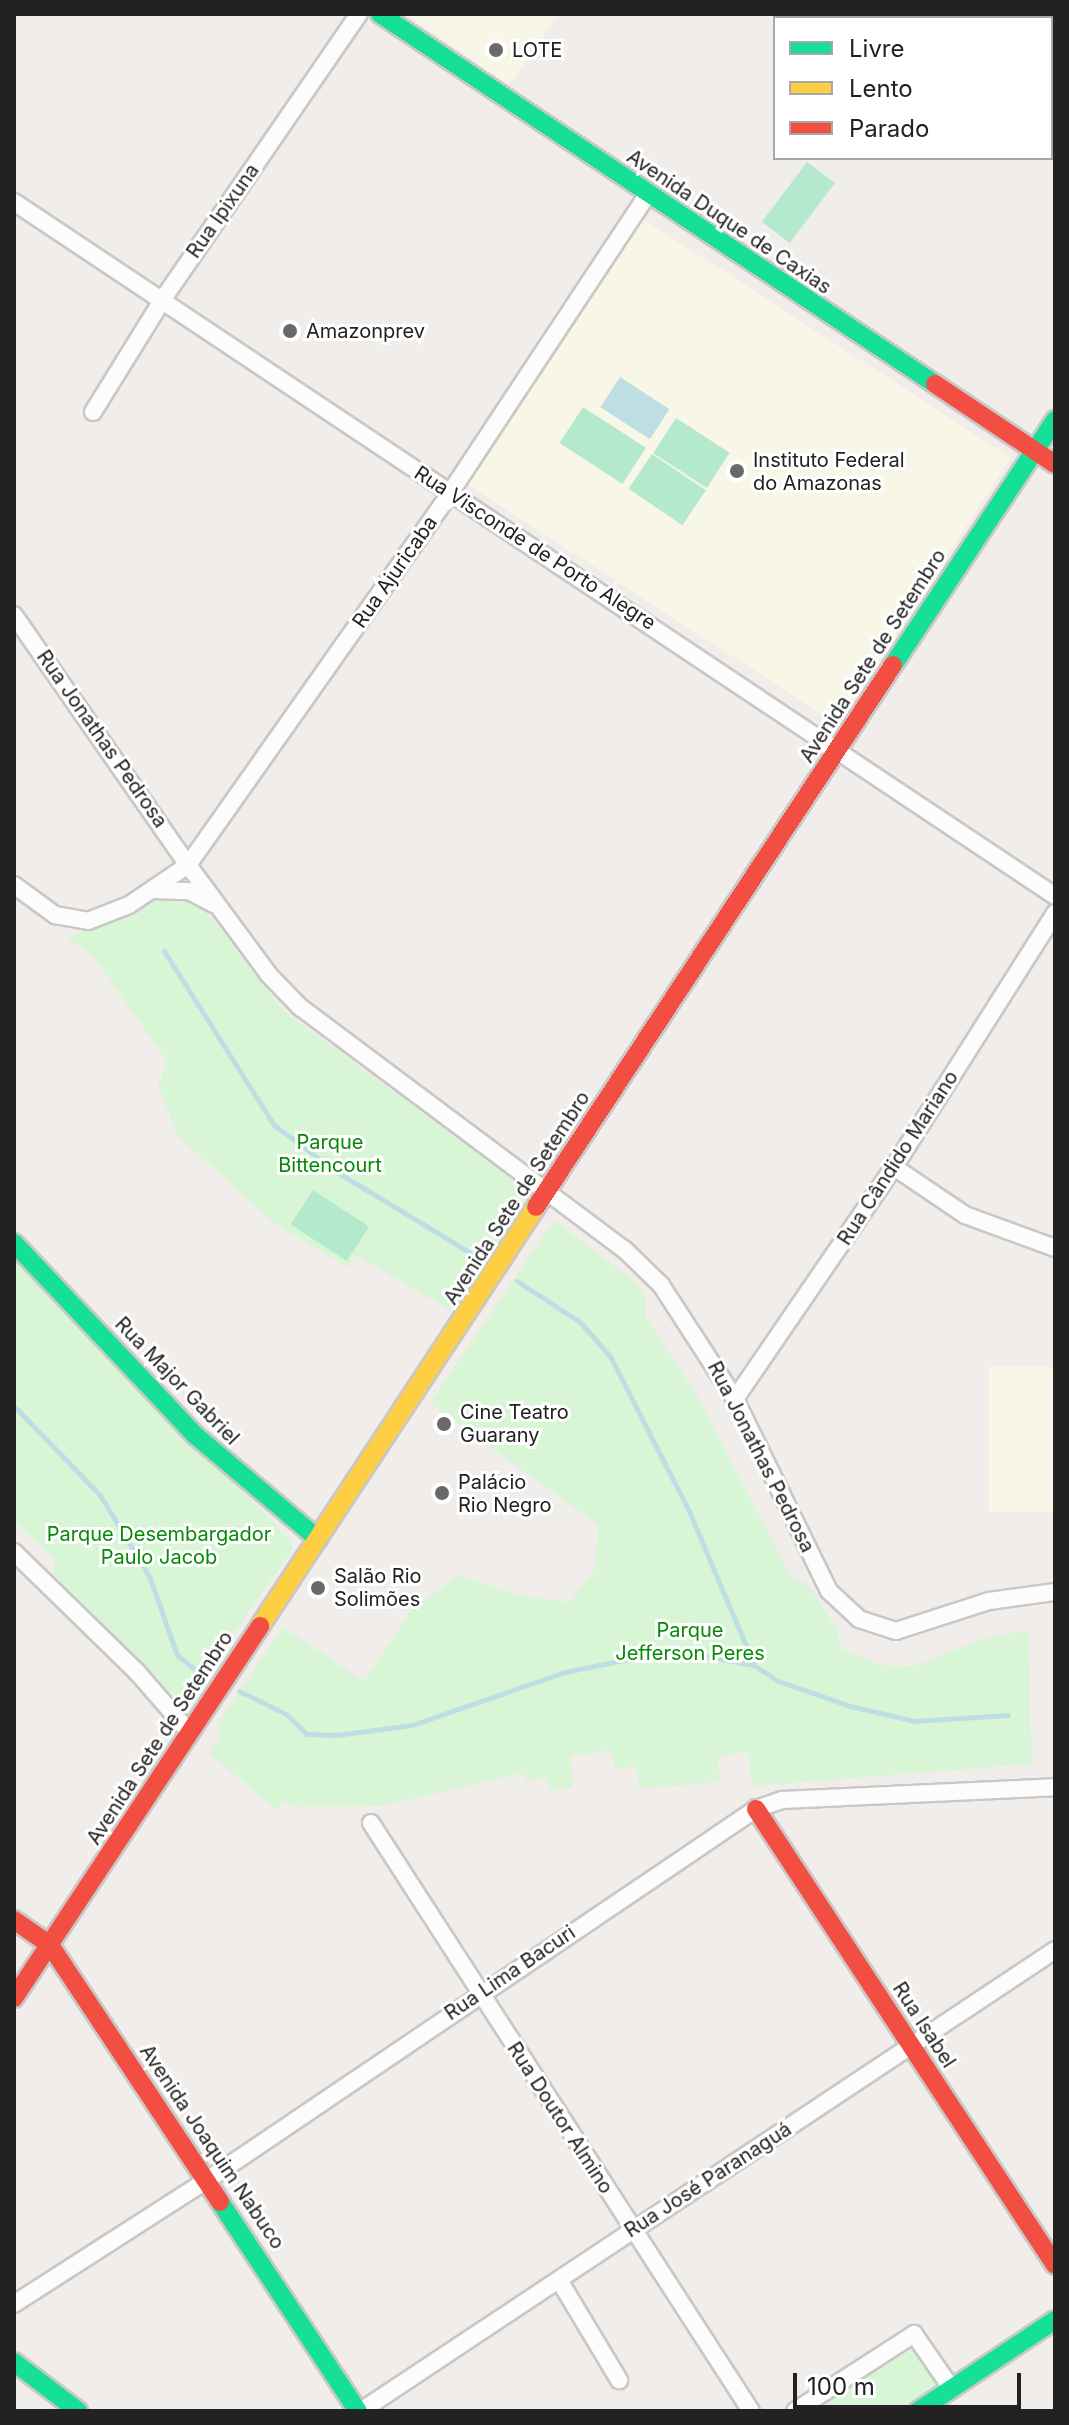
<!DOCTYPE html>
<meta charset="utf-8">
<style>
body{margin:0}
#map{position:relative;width:1069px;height:2425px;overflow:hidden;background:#f0edea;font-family:Inter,sans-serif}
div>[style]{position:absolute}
.education>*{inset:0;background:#f8f6e7;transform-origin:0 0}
.park>*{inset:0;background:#d8f6d6}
.pitch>*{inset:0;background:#b4e9ce;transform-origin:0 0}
.water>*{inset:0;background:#bddfe4;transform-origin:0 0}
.stream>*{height:5px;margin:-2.5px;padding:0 2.5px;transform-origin:2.5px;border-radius:2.5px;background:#bddfe4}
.roads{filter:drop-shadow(2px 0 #c9c8c6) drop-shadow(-2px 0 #c9c8c6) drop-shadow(0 2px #c9c8c6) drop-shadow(0 -2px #c9c8c6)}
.street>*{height:16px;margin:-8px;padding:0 8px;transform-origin:8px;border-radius:8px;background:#fdfcfc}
.fast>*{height:18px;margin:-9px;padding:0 9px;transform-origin:9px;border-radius:9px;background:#16e098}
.slow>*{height:18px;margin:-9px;padding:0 9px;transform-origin:9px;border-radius:9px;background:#ffcf43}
.jam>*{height:18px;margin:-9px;padding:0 9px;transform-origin:9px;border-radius:9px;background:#f24e42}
.dots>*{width:22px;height:22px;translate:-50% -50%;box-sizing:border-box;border:4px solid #fff;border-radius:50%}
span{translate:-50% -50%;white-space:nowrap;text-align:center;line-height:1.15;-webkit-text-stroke:6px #fff;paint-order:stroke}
.poi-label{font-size:20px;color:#222}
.left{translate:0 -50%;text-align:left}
.street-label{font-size:20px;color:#222}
.park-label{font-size:20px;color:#068a07}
.frame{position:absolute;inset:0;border:16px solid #222;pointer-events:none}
.legend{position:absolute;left:773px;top:16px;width:280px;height:144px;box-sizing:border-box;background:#fff;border:2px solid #a7a7a7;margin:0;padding:10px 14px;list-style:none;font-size:24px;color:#222}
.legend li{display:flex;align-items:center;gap:16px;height:40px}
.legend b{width:40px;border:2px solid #a7a7a7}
.scale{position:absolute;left:793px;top:2373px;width:228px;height:36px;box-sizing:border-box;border:4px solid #222;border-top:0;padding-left:10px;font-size:24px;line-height:28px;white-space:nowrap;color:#222;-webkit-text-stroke:6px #fff;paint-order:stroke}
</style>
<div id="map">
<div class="education">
<i style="clip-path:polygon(405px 14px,559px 14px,509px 85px)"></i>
<i style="left:640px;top:217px;width:442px;height:318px;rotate:33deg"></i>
<i style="left:1055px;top:1367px;width:145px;height:66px;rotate:90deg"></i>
</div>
<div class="park">
<i style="clip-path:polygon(941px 14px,1055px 14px,1055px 120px,1051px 18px)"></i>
<i style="clip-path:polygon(159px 896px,195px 897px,284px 1011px,532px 1194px,451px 1311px,356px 1255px,348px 1267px,275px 1224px,178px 1136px,158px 1085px,168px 1063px,94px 957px,67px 938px)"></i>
<i style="clip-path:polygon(554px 1220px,638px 1284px,647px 1298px,645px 1315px,698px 1397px,792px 1579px,807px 1583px,837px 1630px,842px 1649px,881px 1665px,914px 1666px,982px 1639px,1028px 1630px,1032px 1764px,752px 1786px,748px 1751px,718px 1758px,720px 1782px,639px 1789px,636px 1766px,614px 1769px,611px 1750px,571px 1756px,572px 1788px,549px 1791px,546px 1777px,527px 1782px,523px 1773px,382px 1806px,296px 1807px,284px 1801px,276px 1810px,209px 1753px,222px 1732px,215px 1727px,283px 1627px,364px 1681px,412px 1609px,458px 1575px,522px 1596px,570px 1602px,595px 1568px,598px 1525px,430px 1403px)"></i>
<i style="clip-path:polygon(14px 1257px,291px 1541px,292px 1550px,184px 1705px,53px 1579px,55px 1559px,14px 1521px)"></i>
<i style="clip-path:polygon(915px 2336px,945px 2381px,901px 2411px,804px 2411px)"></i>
</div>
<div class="pitch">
<i style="left:807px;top:162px;width:35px;height:75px;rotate:37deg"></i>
<i style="left:583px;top:407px;width:75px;height:43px;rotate:33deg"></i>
<i style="left:676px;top:418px;width:64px;height:42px;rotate:33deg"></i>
<i style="left:652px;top:454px;width:65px;height:42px;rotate:34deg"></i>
<i style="left:313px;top:1190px;width:67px;height:41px;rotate:33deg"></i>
</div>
<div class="water">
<i style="left:620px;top:377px;width:59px;height:36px;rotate:33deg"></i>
</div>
<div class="stream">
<i style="left:164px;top:951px;width:206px;rotate:57.7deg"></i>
<i style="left:274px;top:1125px;width:79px;rotate:36.7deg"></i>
<i style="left:337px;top:1172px;width:166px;rotate:31.2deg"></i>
<i style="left:517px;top:1281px;width:75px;rotate:33.1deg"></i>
<i style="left:580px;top:1322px;width:45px;rotate:48.6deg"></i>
<i style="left:610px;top:1356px;width:174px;rotate:63deg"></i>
<i style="left:689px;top:1511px;width:167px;rotate:67.1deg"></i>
<i style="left:14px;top:1406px;width:124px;rotate:46deg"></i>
<i style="left:100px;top:1495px;width:97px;rotate:58.9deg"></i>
<i style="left:150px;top:1578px;width:82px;rotate:70.7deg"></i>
<i style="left:177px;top:1655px;width:33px;rotate:39deg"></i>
<i style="left:239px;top:1691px;width:52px;rotate:26.1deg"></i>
<i style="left:286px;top:1714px;width:29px;rotate:44deg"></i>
<i style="left:307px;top:1734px;width:29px;rotate:2deg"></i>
<i style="left:336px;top:1735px;width:77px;rotate:-7.5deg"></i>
<i style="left:412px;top:1725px;width:162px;rotate:-19.1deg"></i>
<i style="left:565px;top:1672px;width:109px;rotate:-11.6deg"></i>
<i style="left:672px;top:1650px;width:83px;rotate:10.4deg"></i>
<i style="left:754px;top:1665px;width:29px;rotate:34deg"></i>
<i style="left:778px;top:1681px;width:76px;rotate:19.1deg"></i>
<i style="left:850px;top:1706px;width:67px;rotate:13deg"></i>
<i style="left:915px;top:1721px;width:93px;rotate:-3.7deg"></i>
</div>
<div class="roads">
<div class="street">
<i style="left:14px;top:202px;width:1251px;rotate:33.69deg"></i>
<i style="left:93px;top:412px;width:133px;rotate:-58.2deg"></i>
<i style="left:163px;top:299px;width:346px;rotate:-55.5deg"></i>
<i style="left:14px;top:615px;width:305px;rotate:55.2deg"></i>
<i style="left:188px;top:865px;width:455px;rotate:-54.8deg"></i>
<i style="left:450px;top:493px;width:359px;rotate:-56.5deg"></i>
<i style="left:14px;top:885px;width:51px;rotate:36.2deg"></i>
<i style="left:55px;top:915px;width:34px;rotate:10deg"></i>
<i style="left:88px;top:921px;width:44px;rotate:-21.3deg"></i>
<i style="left:129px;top:905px;width:71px;rotate:-34.1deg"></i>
<i style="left:188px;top:865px;width:137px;rotate:53.6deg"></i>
<i style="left:269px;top:975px;width:45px;rotate:45.9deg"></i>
<i style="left:300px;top:1007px;width:404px;rotate:36.8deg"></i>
<i style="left:624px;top:1249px;width:52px;rotate:44.2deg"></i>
<i style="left:661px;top:1285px;width:136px;rotate:57deg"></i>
<i style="left:735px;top:1399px;width:214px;rotate:63.9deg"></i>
<i style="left:829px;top:1591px;width:41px;rotate:43deg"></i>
<i style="left:859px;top:1619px;width:39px;rotate:18deg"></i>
<i style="left:896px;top:1631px;width:98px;rotate:-17.9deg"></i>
<i style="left:989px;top:1601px;width:67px;rotate:-7.8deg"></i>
<i style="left:152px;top:890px;width:37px;rotate:2deg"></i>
<i style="left:189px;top:891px;width:27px;rotate:28deg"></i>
<i style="left:894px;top:1167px;width:86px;rotate:34.1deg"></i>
<i style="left:965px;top:1215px;width:96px;rotate:20.1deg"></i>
<i style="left:735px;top:1399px;width:281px;rotate:-55.6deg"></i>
<i style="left:894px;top:1167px;width:301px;rotate:-57.6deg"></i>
<i style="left:14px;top:1552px;width:172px;rotate:44.3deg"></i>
<i style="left:137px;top:1672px;width:81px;rotate:49deg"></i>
<i style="left:371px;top:1823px;width:700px;rotate:57.13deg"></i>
<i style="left:559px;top:2280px;width:117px;rotate:59deg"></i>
<i style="left:14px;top:2304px;width:232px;rotate:-32.7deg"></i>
<i style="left:209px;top:2179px;width:660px;rotate:-34.08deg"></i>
<i style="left:756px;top:1809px;width:28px;rotate:-19deg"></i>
<i style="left:782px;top:1800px;width:273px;rotate:-2.7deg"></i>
<i style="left:361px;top:2411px;width:833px;rotate:-33.59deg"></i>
<i style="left:795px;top:2411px;width:142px;rotate:-32.9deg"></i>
<i style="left:914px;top:2334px;width:67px;rotate:55.4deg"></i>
</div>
<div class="fast">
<i style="left:380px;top:14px;width:667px;rotate:33.69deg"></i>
<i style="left:893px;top:665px;width:294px;rotate:-56.5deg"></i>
<i style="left:14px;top:1243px;width:264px;rotate:46.7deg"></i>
<i style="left:195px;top:1435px;width:161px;rotate:40.2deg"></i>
<i style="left:220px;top:2202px;width:250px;rotate:56.6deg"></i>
<i style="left:14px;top:2362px;width:81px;rotate:37.4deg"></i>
<i style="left:918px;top:2411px;width:164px;rotate:-33.6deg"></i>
</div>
<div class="slow">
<i style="left:260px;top:1626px;width:502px;rotate:-56.63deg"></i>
</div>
<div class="jam">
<i style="left:935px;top:384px;width:144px;rotate:33.7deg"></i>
<i style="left:536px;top:1207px;width:649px;rotate:-56.63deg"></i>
<i style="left:756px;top:1809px;width:545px;rotate:56.75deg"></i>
<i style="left:14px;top:1920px;width:44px;rotate:34.8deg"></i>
<i style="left:50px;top:1945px;width:308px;rotate:56.5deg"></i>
<i style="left:14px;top:1998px;width:446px;rotate:-56.5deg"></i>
</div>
</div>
<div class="dots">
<i style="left:496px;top:50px;background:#6a6968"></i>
<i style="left:290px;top:331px;background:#6a6968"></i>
<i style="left:737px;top:471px;background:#6a6968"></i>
<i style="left:444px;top:1424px;background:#6a6968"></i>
<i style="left:442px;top:1493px;background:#6a6968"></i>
<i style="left:318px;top:1588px;background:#6a6968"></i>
</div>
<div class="poi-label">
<span class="left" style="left:512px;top:50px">LOTE</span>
<span class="left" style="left:306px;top:331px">Amazonprev</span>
<span class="left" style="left:753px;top:472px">Instituto Federal<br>do Amazonas</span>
<span class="left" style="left:460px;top:1424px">Cine Teatro<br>Guarany</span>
<span class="left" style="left:458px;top:1494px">Palácio<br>Rio Negro</span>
<span class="left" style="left:334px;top:1588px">Salão Rio<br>Solimões</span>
</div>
<div class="street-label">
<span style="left:223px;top:211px;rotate:-55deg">Rua Ipixuna</span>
<span style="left:729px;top:222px;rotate:34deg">Avenida Duque de Caxias</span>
<span style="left:535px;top:548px;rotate:33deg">Rua Visconde de Porto Alegre</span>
<span style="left:395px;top:572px;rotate:-55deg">Rua Ajuricaba</span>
<span style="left:873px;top:656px;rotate:-57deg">Avenida Sete de Setembro</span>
<span style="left:102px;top:739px;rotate:55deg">Rua Jonathas Pedrosa</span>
<span style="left:898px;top:1158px;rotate:-57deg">Rua Cândido Mariano</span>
<span style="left:517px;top:1198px;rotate:-57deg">Avenida Sete de Setembro</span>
<span style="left:177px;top:1381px;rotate:46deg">Rua Major Gabriel</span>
<span style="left:761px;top:1457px;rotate:63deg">Rua Jonathas Pedrosa</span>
<span style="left:160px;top:1738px;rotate:-57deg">Avenida Sete de Setembro</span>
<span style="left:510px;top:1973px;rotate:-34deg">Rua Lima Bacuri</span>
<span style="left:924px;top:2025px;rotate:57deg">Rua Isabel</span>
<span style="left:560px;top:2118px;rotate:57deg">Rua Doutor Almino</span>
<span style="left:212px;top:2147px;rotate:56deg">Avenida Joaquim Nabuco</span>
<span style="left:708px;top:2180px;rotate:-33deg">Rua José Paranaguá</span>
</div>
<div class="park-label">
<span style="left:330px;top:1154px">Parque<br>Bittencourt</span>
<span style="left:159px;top:1546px">Parque Desembargador<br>Paulo Jacob</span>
<span style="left:690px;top:1642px">Parque<br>Jefferson Peres</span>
</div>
<div class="frame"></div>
<ul class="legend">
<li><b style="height:10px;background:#16e098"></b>Livre</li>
<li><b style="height:10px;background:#ffcf43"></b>Lento</li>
<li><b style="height:10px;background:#f24e42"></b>Parado</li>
</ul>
<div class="scale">100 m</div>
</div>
